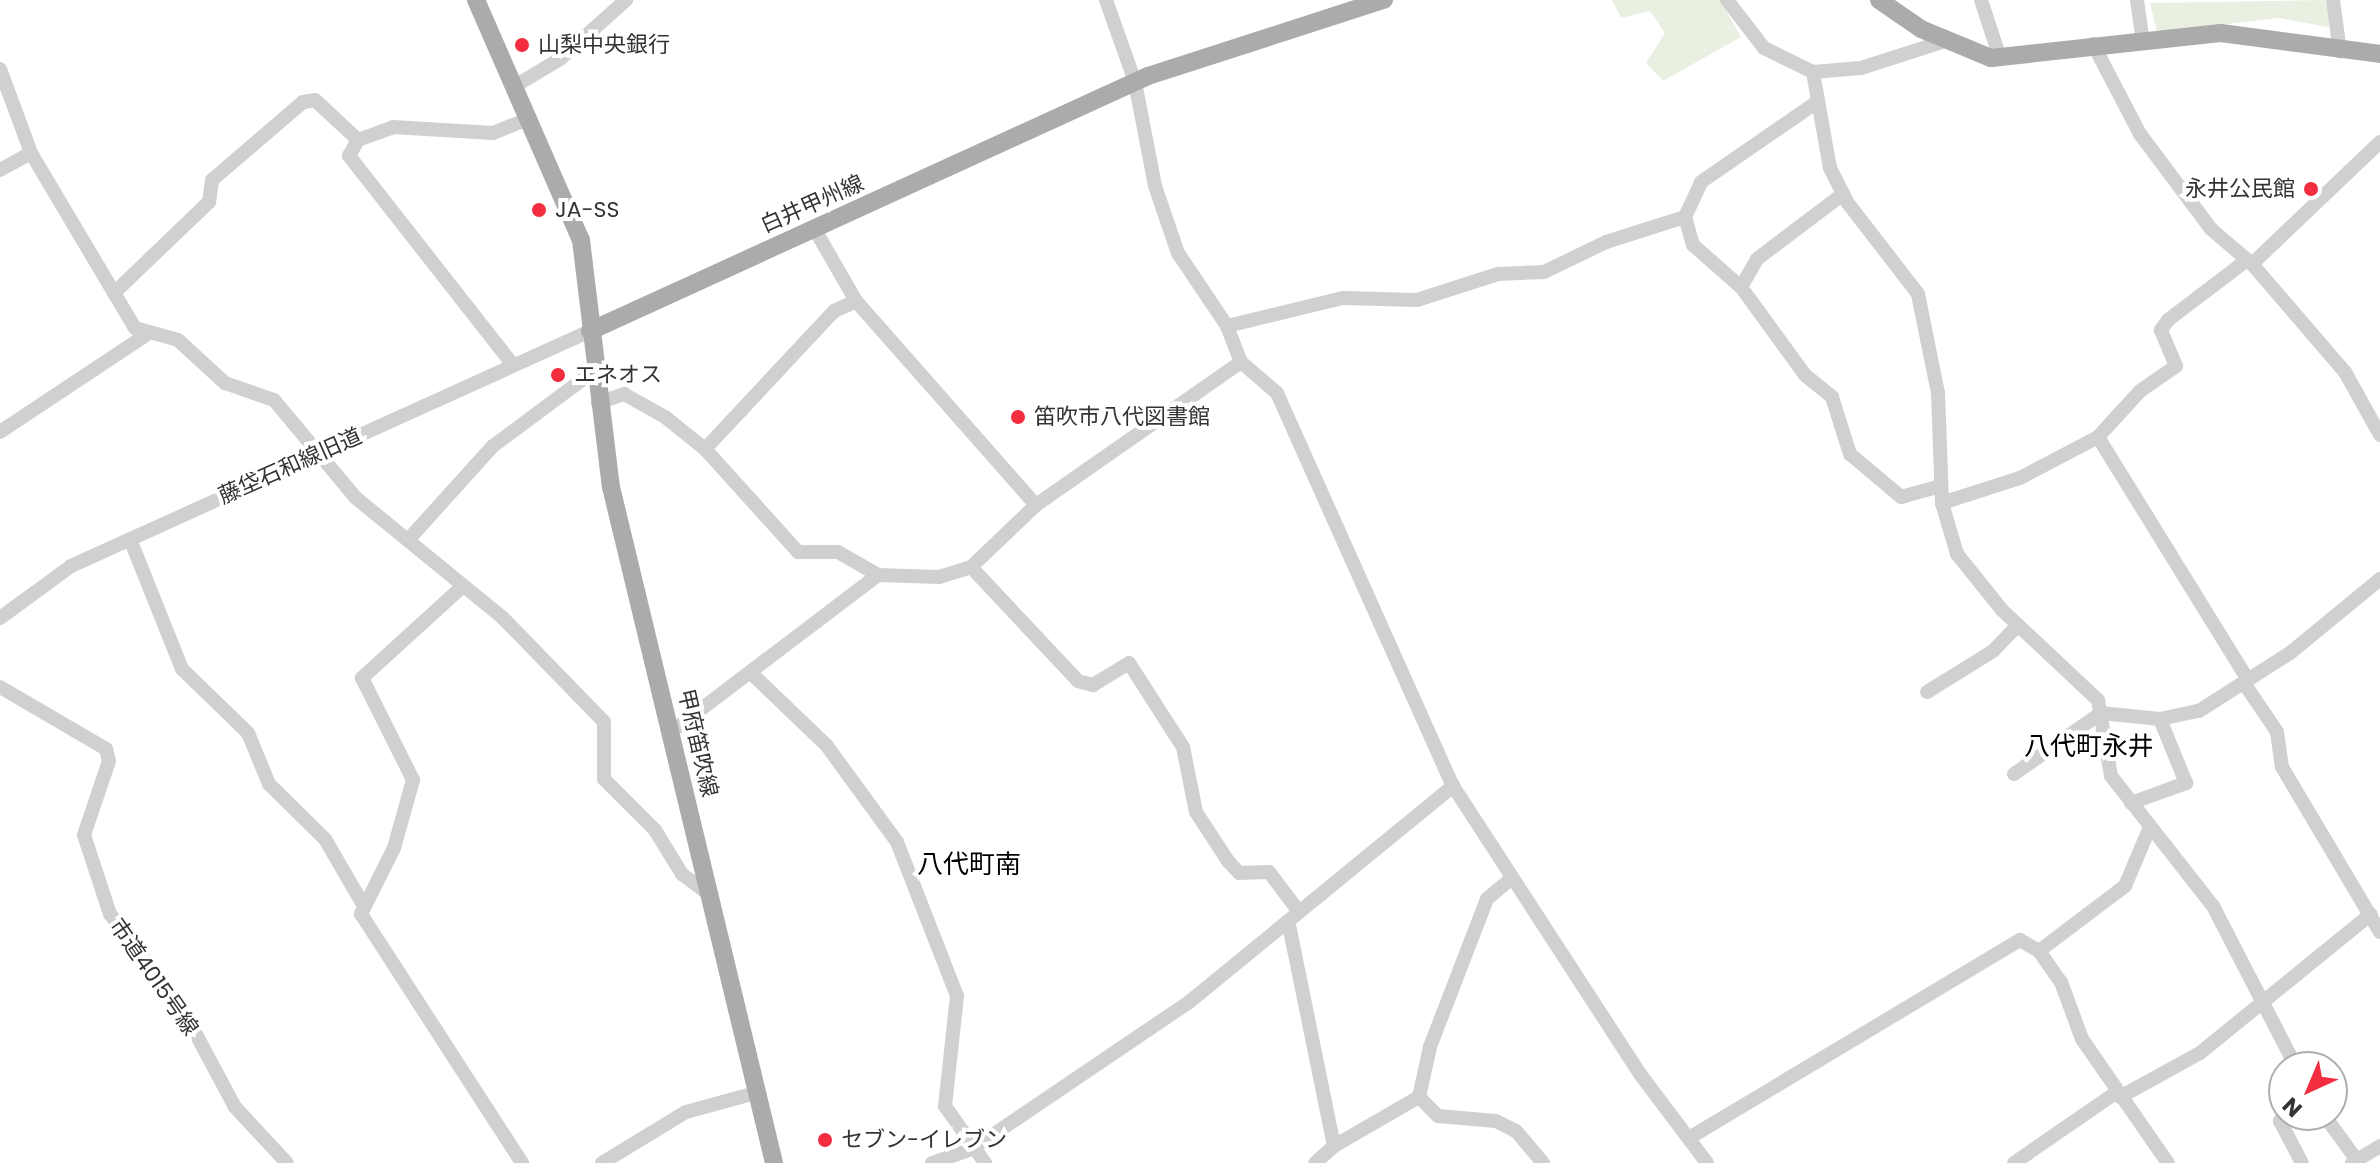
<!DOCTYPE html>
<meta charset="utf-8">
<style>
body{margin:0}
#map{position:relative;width:2380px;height:1163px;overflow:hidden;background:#fff;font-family:Poppins,"Noto Sans JP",sans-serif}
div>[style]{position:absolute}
.green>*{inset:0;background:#e9f0e1}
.minor>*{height:14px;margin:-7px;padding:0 7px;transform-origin:7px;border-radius:7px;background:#d0d0d0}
.major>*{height:18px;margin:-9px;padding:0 9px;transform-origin:9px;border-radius:9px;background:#ababab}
.dots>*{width:22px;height:22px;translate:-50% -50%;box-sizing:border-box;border:4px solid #fff;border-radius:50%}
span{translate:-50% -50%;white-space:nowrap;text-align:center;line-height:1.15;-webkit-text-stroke:8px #fff;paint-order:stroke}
.poi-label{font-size:22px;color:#333}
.left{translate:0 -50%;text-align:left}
.right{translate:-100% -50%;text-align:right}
.street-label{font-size:22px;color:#333}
.quarter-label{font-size:26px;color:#000}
.north{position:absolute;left:2268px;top:1051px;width:80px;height:80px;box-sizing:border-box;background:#fff;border:2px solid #adadad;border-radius:50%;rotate:224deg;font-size:22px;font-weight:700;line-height:32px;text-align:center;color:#333}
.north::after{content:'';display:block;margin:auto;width:28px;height:36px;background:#f12d3f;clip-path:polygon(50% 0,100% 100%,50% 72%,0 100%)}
</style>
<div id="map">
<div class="green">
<i style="clip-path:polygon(1612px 0,1720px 0,1741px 37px,1663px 81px,1646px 63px,1665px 33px,1650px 11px,1621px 18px)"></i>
<i style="clip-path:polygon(2325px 0,2333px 21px,2327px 27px,2279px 18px,2157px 32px,2150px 3px)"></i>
</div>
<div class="minor">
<i style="left:1106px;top:0;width:87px;rotate:70.5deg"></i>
<i style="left:1135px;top:82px;width:106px;rotate:79.1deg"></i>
<i style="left:1155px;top:186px;width:71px;rotate:71.1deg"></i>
<i style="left:1178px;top:253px;width:88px;rotate:56.1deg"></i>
<i style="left:1227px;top:326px;width:39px;rotate:69deg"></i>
<i style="left:1241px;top:362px;width:48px;rotate:40.7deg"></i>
<i style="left:1277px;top:393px;width:431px;rotate:65.9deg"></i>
<i style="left:1453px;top:786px;width:343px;rotate:57deg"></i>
<i style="left:1640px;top:1074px;width:111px;rotate:53deg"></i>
<i style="left:1727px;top:0;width:61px;rotate:52.4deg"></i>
<i style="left:1764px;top:48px;width:55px;rotate:26.1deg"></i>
<i style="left:1813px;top:72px;width:48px;rotate:-4.8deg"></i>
<i style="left:1861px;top:68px;width:88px;rotate:-17.8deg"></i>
<i style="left:1981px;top:0;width:61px;rotate:71.9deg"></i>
<i style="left:2137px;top:0;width:37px;rotate:82deg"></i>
<i style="left:2333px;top:0;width:52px;rotate:82.3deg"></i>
<i style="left:2093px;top:44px;width:102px;rotate:62.4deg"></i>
<i style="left:2140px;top:134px;width:119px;rotate:53.2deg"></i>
<i style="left:2211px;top:229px;width:54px;rotate:40.5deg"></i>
<i style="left:2252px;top:264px;width:143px;rotate:49.3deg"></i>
<i style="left:2345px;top:372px;width:72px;rotate:60.9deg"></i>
<i style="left:0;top:69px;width:90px;rotate:69.7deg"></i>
<i style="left:31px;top:153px;width:204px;rotate:59.3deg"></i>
<i style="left:135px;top:328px;width:45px;rotate:15.6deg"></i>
<i style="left:178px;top:340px;width:64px;rotate:42.5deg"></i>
<i style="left:225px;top:383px;width:52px;rotate:19.1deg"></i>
<i style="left:274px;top:400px;width:128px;rotate:50.1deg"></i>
<i style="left:356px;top:498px;width:190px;rotate:39.2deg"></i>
<i style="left:503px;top:618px;width:145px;rotate:45.8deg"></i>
<i style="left:604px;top:722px;width:57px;rotate:90deg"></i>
<i style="left:604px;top:779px;width:72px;rotate:45deg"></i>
<i style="left:655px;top:830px;width:52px;rotate:58.5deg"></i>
<i style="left:682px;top:874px;width:34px;rotate:37deg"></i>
<i style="left:1813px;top:72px;width:97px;rotate:80deg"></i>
<i style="left:1830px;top:168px;width:38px;rotate:63deg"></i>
<i style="left:1847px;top:202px;width:116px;rotate:52.3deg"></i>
<i style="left:1918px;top:294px;width:101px;rotate:78.6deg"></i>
<i style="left:1938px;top:393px;width:110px;rotate:87.9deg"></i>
<i style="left:1942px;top:503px;width:53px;rotate:73.6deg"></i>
<i style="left:1957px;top:554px;width:72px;rotate:51.2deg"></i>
<i style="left:2002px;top:610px;width:132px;rotate:43.2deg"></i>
<i style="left:2098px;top:700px;width:77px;rotate:80.3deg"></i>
<i style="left:2111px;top:776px;width:165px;rotate:51.9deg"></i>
<i style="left:2213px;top:906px;width:181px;rotate:62.7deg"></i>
<i style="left:515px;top:86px;width:52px;rotate:-31deg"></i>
<i style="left:560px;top:59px;width:89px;rotate:-41.8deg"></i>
<i style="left:0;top:170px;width:35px;rotate:-29deg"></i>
<i style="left:1685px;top:217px;width:29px;rotate:74deg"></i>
<i style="left:1693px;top:245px;width:64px;rotate:41.2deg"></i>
<i style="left:1741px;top:287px;width:109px;rotate:54deg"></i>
<i style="left:1805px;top:375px;width:35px;rotate:39deg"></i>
<i style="left:1832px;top:397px;width:60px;rotate:72.5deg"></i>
<i style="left:1850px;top:454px;width:67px;rotate:40.1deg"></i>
<i style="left:1901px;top:497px;width:41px;rotate:-15.4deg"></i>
<i style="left:814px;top:228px;width:84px;rotate:60.1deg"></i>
<i style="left:856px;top:301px;width:272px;rotate:48.6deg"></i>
<i style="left:2252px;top:264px;width:177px;rotate:-43.6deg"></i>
<i style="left:1741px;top:287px;width:32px;rotate:-60deg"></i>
<i style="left:1757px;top:259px;width:108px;rotate:-37.1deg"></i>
<i style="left:114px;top:293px;width:132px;rotate:-43.8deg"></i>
<i style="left:209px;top:202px;width:22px;rotate:-82deg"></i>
<i style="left:212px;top:180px;width:120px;rotate:-40.6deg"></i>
<i style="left:303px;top:102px;width:12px;rotate:-9deg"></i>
<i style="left:315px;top:100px;width:59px;rotate:42.9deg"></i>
<i style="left:1227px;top:326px;width:119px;rotate:-13.6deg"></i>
<i style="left:1343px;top:298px;width:74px;rotate:1.5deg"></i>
<i style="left:1417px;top:300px;width:85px;rotate:-17.8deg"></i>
<i style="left:1498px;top:274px;width:46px;rotate:-2.5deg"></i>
<i style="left:1544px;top:272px;width:69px;rotate:-25.8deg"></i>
<i style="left:1606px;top:242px;width:83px;rotate:-17.6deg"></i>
<i style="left:1685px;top:217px;width:38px;rotate:-65deg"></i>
<i style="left:1701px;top:182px;width:141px;rotate:-34.6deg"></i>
<i style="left:513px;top:365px;width:266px;rotate:-128.1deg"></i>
<i style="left:349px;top:156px;width:18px;rotate:-61deg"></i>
<i style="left:358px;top:140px;width:37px;rotate:-20deg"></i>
<i style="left:393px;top:127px;width:100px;rotate:3.4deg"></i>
<i style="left:493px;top:133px;width:40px;rotate:-22deg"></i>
<i style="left:598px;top:403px;width:28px;rotate:-19deg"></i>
<i style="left:624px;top:394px;width:47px;rotate:29.3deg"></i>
<i style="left:665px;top:417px;width:51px;rotate:38.7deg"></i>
<i style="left:705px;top:449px;width:139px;rotate:47.9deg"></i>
<i style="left:798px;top:552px;width:40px"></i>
<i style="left:838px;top:552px;width:46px;rotate:29.9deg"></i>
<i style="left:878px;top:575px;width:61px;rotate:1.9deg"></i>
<i style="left:939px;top:577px;width:34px;rotate:-17deg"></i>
<i style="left:971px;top:567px;width:90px;rotate:-43.6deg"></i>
<i style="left:1036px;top:505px;width:250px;rotate:-34.9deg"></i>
<i style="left:0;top:432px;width:175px;rotate:-33.6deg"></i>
<i style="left:2098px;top:437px;width:286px;rotate:58.3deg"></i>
<i style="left:705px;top:449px;width:189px;rotate:-46.9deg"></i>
<i style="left:834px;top:311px;width:24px;rotate:-24deg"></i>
<i style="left:1942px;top:503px;width:82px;rotate:-17.8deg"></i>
<i style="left:2020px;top:478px;width:88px;rotate:-27.7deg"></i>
<i style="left:2098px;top:437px;width:62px;rotate:-47.6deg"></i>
<i style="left:2140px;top:391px;width:44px;rotate:-34.8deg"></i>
<i style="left:2176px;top:366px;width:39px;rotate:-113deg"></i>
<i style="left:2161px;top:330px;width:12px;rotate:-55deg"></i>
<i style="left:2168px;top:320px;width:99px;rotate:-37.2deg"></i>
<i style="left:130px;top:539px;width:140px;rotate:68.2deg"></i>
<i style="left:182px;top:669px;width:92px;rotate:44.1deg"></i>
<i style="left:248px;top:733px;width:55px;rotate:67.6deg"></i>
<i style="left:269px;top:784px;width:78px;rotate:44.5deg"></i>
<i style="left:325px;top:839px;width:72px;rotate:59.9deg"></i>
<i style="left:408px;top:540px;width:127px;rotate:-47.9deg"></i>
<i style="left:493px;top:446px;width:126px;rotate:-36.6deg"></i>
<i style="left:971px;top:567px;width:156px;rotate:46.8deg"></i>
<i style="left:1078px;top:681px;width:16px;rotate:15deg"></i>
<i style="left:1093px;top:685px;width:42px;rotate:-31.4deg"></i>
<i style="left:1129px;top:663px;width:100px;rotate:57.3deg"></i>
<i style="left:1183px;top:747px;width:66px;rotate:78.7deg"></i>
<i style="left:1196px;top:812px;width:59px;rotate:56.9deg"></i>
<i style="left:1228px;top:861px;width:16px;rotate:47deg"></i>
<i style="left:1239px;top:873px;width:30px;rotate:-2deg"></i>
<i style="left:1269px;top:872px;width:46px;rotate:52.9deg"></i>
<i style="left:463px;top:586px;width:137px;rotate:137.7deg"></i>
<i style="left:362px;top:678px;width:114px;rotate:63.4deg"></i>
<i style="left:413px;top:780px;width:71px;rotate:105.6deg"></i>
<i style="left:394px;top:848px;width:74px;rotate:116.6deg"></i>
<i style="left:361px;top:914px;width:297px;rotate:57.1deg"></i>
<i style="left:0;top:618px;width:88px;rotate:-36.2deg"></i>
<i style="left:71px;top:566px;width:570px;rotate:-24.36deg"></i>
<i style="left:751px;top:673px;width:105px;rotate:43.8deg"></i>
<i style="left:827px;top:746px;width:119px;rotate:53.9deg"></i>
<i style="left:897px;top:842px;width:165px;rotate:68.7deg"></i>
<i style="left:957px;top:996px;width:111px;rotate:96.2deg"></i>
<i style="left:945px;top:1106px;width:70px;rotate:54.9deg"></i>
<i style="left:2244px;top:683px;width:59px;rotate:56deg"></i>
<i style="left:2277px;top:732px;width:35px;rotate:82deg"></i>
<i style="left:2282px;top:767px;width:192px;rotate:59.3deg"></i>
<i style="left:0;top:687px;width:123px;rotate:30.3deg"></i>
<i style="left:106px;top:749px;width:12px;rotate:76deg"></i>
<i style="left:109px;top:761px;width:78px;rotate:108.7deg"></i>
<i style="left:84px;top:835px;width:83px;rotate:71.8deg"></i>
<i style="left:110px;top:914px;width:121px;rotate:52.8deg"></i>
<i style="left:183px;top:1010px;width:110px;rotate:61.8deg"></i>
<i style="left:235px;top:1107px;width:76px;rotate:47.1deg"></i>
<i style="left:1927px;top:692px;width:78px;rotate:-31.8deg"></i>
<i style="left:1993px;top:651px;width:36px;rotate:-46deg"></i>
<i style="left:671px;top:732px;width:260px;rotate:-37.2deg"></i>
<i style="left:2014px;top:774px;width:106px;rotate:-35deg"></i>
<i style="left:2101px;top:713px;width:59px;rotate:5.8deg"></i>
<i style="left:2160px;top:719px;width:40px;rotate:-12deg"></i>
<i style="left:2199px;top:711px;width:108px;rotate:-32.5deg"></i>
<i style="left:2290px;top:653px;width:117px;rotate:-39.4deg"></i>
<i style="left:2131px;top:803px;width:59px;rotate:-20deg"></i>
<i style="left:2186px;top:783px;width:69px;rotate:-112.1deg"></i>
<i style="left:1512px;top:878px;width:33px;rotate:140deg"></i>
<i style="left:1487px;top:899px;width:159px;rotate:111.1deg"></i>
<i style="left:1430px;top:1047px;width:51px;rotate:102.4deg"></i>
<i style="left:1419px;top:1097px;width:27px;rotate:45deg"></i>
<i style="left:1438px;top:1116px;width:58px;rotate:4.9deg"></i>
<i style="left:1496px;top:1121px;width:22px;rotate:27deg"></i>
<i style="left:1516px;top:1131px;width:42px;rotate:49.8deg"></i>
<i style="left:1289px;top:925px;width:226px;rotate:78.5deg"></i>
<i style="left:1334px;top:1146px;width:25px;rotate:138deg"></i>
<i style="left:2039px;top:951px;width:108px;rotate:-37.1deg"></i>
<i style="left:2125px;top:886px;width:64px;rotate:-67deg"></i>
<i style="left:2120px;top:1097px;width:91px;rotate:-28.8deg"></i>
<i style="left:2200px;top:1053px;width:220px;rotate:-39.1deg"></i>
<i style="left:2289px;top:1115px;width:11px;rotate:146deg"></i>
<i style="left:2280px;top:1121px;width:47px;rotate:62.4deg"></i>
<i style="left:2324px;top:1115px;width:59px;rotate:53.9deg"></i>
<i style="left:1689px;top:1138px;width:386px;rotate:-30.9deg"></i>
<i style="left:2020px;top:940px;width:22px;rotate:30deg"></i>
<i style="left:2039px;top:951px;width:38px;rotate:55deg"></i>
<i style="left:2061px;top:982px;width:61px;rotate:69.8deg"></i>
<i style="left:2082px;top:1039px;width:151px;rotate:55.3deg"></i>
<i style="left:1334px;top:1146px;width:98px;rotate:-30deg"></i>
<i style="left:602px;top:1163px;width:98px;rotate:-31.3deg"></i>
<i style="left:686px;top:1112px;width:73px;rotate:-15.2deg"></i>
<i style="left:932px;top:1163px;width:42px;rotate:-19.3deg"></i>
<i style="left:972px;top:1149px;width:261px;rotate:-34.1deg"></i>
<i style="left:1188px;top:1003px;width:343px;rotate:-39.3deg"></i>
<i style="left:2014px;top:1163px;width:125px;rotate:-34.6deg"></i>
<i style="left:2352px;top:1163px;width:33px;rotate:-31deg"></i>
</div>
<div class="major">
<i style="left:476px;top:0;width:262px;rotate:66.4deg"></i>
<i style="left:581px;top:240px;width:249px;rotate:83.1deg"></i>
<i style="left:611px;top:487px;width:695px;rotate:76.44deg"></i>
<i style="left:1879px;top:0;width:51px;rotate:34.6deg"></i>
<i style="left:1921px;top:29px;width:76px;rotate:22.5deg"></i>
<i style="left:1991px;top:58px;width:231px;rotate:-6.2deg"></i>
<i style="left:2221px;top:33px;width:160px;rotate:7.5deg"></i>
<i style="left:590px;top:331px;width:614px;rotate:-24.56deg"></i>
<i style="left:1148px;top:76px;width:248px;rotate:-17.9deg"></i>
</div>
<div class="dots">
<i style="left:522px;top:45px;background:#f12d3f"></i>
<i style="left:2311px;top:189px;background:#f12d3f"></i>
<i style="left:539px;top:210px;background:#f12d3f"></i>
<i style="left:558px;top:375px;background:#f12d3f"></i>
<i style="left:1018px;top:417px;background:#f12d3f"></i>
<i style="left:825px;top:1140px;background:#f12d3f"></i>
</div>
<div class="poi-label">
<span class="left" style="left:538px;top:45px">山梨中央銀行</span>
<span class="right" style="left:2295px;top:189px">永井公民館</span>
<span class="left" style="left:555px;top:210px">JA-SS</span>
<span class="left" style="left:574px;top:375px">エネオス</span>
<span class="left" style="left:1034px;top:417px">笛吹市八代図書館</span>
<span class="left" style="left:841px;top:1140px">セブン-イレブン</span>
</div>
<div class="street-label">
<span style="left:812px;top:204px;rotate:-24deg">白井甲州線</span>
<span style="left:290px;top:466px;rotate:-24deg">藤垈石和線旧道</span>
<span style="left:698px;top:743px;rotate:77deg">甲府笛吹線</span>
<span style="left:154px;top:977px;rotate:55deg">市道4015号線</span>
</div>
<div class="quarter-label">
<span style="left:2089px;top:747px">八代町永井</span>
<span style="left:969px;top:865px">八代町南</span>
</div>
<div class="north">N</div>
</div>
